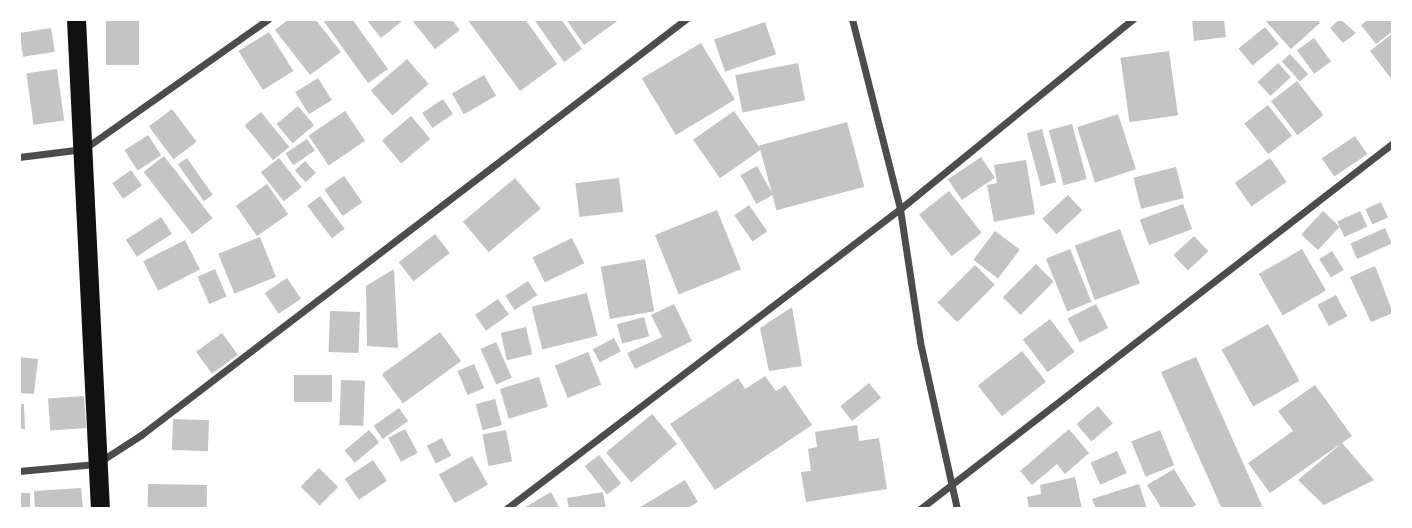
<!DOCTYPE html>
<style>
body{margin:0}
#map{position:relative;width:1412px;height:528px;overflow:hidden;background:#fff;font-family:"Fira Sans Condensed",sans-serif}
div>[style]{position:absolute}
.building>*{inset:0;background:#c4c4c4;transform-origin:0 0}
.minor>*{height:7px;margin:-3.5px;padding:0 3.5px;transform-origin:3.5px;border-radius:3.5px;background:#4c4c4c}
.trunk>*{height:19px;margin:-9.5px;padding:0 9.5px;transform-origin:9.5px;border-radius:9.5px;background:#111}
span{translate:-50% -50%;white-space:nowrap;text-align:center;line-height:1.15;-webkit-text-stroke:5px #fff;paint-order:stroke}
.frame{position:absolute;inset:0;border:21px solid #fff;pointer-events:none}
</style>
<div id="map">
<div class="building">
<i style="left:106px;top:19px;width:33px;height:46px"></i>
<i style="clip-path:polygon(289px 19px,315px 19px,341px 52px,310px 75px,275px 30px)"></i>
<i style="clip-path:polygon(322px 19px,352px 19px,388px 69px,368px 83px)"></i>
<i style="clip-path:polygon(366px 19px,399px 19px,401px 22px,381px 38px)"></i>
<i style="clip-path:polygon(411px 19px,451px 19px,460px 30px,435px 49px)"></i>
<i style="clip-path:polygon(467px 19px,525px 19px,557px 64px,520px 91px)"></i>
<i style="clip-path:polygon(561px 19px,582px 49px,564px 62px,535px 21px)"></i>
<i style="clip-path:polygon(566px 19px,620px 19px,584px 45px)"></i>
<i style="clip-path:polygon(1192px 19px,1224px 19px,1226px 37px,1194px 41px)"></i>
<i style="clip-path:polygon(1264px 19px,1317px 19px,1320px 23px,1291px 49px)"></i>
<i style="clip-path:polygon(1340px 19px,1356px 33px,1343px 43px,1330px 28px)"></i>
<i style="clip-path:polygon(1369px 19px,1393px 19px,1393px 31px,1376px 44px,1361px 25px)"></i>
<i style="left:765px;top:22px;width:34px;height:54px;rotate:71deg"></i>
<i style="left:1265px;top:27px;width:22px;height:34px;rotate:51deg"></i>
<i style="left:51px;top:28px;width:24px;height:32px;rotate:81deg"></i>
<i style="left:269px;top:32px;width:46px;height:36px;rotate:58deg"></i>
<i style="clip-path:polygon(1393px 33px,1393px 81px,1370px 51px)"></i>
<i style="left:1314px;top:38px;width:29px;height:21px;rotate:54deg"></i>
<i style="left:701px;top:43px;width:66px;height:69px;rotate:59deg"></i>
<i style="left:1169px;top:51px;width:65px;height:49px;rotate:82deg"></i>
<i style="left:1290px;top:54px;width:27px;height:11px;rotate:48deg"></i>
<i style="left:407px;top:59px;width:33px;height:48px;rotate:49deg"></i>
<i style="left:798px;top:63px;width:38px;height:64px;rotate:79deg"></i>
<i style="left:1278px;top:63px;width:19px;height:28px;rotate:47deg"></i>
<i style="left:57px;top:69px;width:52px;height:31px;rotate:82deg"></i>
<i style="left:484px;top:75px;width:24px;height:37px;rotate:60deg"></i>
<i style="left:318px;top:78px;width:26px;height:27px;rotate:58deg"></i>
<i style="left:1297px;top:81px;width:43px;height:33px;rotate:52deg"></i>
<i style="left:443px;top:99px;width:18px;height:25px;rotate:56deg"></i>
<i style="left:1268px;top:105px;width:39px;height:30px;rotate:52deg"></i>
<i style="left:298px;top:106px;width:25px;height:28px;rotate:50deg"></i>
<i style="left:172px;top:109px;width:41px;height:29px;rotate:53deg"></i>
<i style="left:345px;top:111px;width:36px;height:44px;rotate:56deg"></i>
<i style="left:734px;top:111px;width:47px;height:50px;rotate:55deg"></i>
<i style="left:261px;top:112px;width:45px;height:21px;rotate:51deg"></i>
<i style="left:1118px;top:114px;width:58px;height:43px;rotate:72deg"></i>
<i style="left:411px;top:116px;width:30px;height:38px;rotate:50deg"></i>
<i style="left:847px;top:122px;width:67px;height:91px;rotate:75deg"></i>
<i style="left:1072px;top:124px;width:57px;height:24px;rotate:75deg"></i>
<i style="left:1042px;top:129px;width:55px;height:16px;rotate:75deg"></i>
<i style="left:148px;top:135px;width:24px;height:28px;rotate:57deg"></i>
<i style="left:1355px;top:136px;width:22px;height:40px;rotate:56deg"></i>
<i style="left:307px;top:139px;width:14px;height:26px;rotate:56deg"></i>
<i style="left:164px;top:156px;width:79px;height:26px;rotate:52deg"></i>
<i style="left:981px;top:157px;width:25px;height:40px;rotate:56deg"></i>
<i style="left:187px;top:158px;width:45px;height:11px;rotate:55deg"></i>
<i style="left:279px;top:158px;width:37px;height:23px;rotate:52deg"></i>
<i style="left:1270px;top:158px;width:29px;height:43px;rotate:55deg"></i>
<i style="clip-path:polygon(1026px 160px,1035px 214px,994px 222px,987px 185px,997px 183px,994px 165px)"></i>
<i style="left:305px;top:161px;width:16px;height:14px;rotate:47deg"></i>
<i style="left:757px;top:166px;width:33px;height:19px;rotate:61deg"></i>
<i style="left:1176px;top:167px;width:32px;height:44px;rotate:76deg"></i>
<i style="left:131px;top:170px;width:19px;height:23px;rotate:55deg"></i>
<i style="left:344px;top:176px;width:32px;height:24px;rotate:55deg"></i>
<i style="left:515px;top:178px;width:40px;height:68px;rotate:50deg"></i>
<i style="left:619px;top:178px;width:34px;height:44px;rotate:83deg"></i>
<i style="left:267px;top:184px;width:37px;height:38px;rotate:55deg"></i>
<i style="left:949px;top:191px;width:53px;height:38px;rotate:52deg"></i>
<i style="left:1068px;top:195px;width:21px;height:35px;rotate:47deg"></i>
<i style="left:320px;top:196px;width:41px;height:16px;rotate:53deg"></i>
<i style="left:1381px;top:202px;width:17px;height:17px;rotate:66deg"></i>
<i style="left:1183px;top:204px;width:27px;height:46px;rotate:70deg"></i>
<i style="left:749px;top:205px;width:32px;height:18px;rotate:55deg"></i>
<i style="left:717px;top:210px;width:64px;height:67px;rotate:68deg"></i>
<i style="left:1323px;top:211px;width:23px;height:32px;rotate:43deg"></i>
<i style="left:1360px;top:211px;width:17px;height:25px;rotate:65deg"></i>
<i style="left:161px;top:217px;width:20px;height:42px;rotate:57deg"></i>
<i style="left:1385px;top:228px;width:17px;height:38px;rotate:66deg"></i>
<i style="left:1120px;top:229px;width:58px;height:48px;rotate:70deg"></i>
<i style="left:995px;top:231px;width:31px;height:36px;rotate:37deg"></i>
<i style="left:435px;top:234px;width:24px;height:46px;rotate:52deg"></i>
<i style="left:1194px;top:236px;width:21px;height:28px;rotate:47deg"></i>
<i style="left:260px;top:237px;width:43px;height:45px;rotate:68deg"></i>
<i style="left:572px;top:238px;width:28px;height:44px;rotate:64deg"></i>
<i style="left:185px;top:240px;width:33px;height:47px;rotate:63deg"></i>
<i style="left:1070px;top:249px;width:57px;height:26px;rotate:68deg"></i>
<i style="left:1302px;top:249px;width:48px;height:50px;rotate:60deg"></i>
<i style="left:1332px;top:251px;width:22px;height:15px;rotate:58deg"></i>
<i style="left:645px;top:259px;width:53px;height:45px;rotate:80deg"></i>
<i style="left:1036px;top:264px;width:25px;height:47px;rotate:45deg"></i>
<i style="left:975px;top:265px;width:28px;height:53px;rotate:45deg"></i>
<i style="clip-path:polygon(1375px 266px,1393px 313px,1371px 322px,1350px 277px)"></i>
<i style="left:215px;top:269px;width:30px;height:19px;rotate:67deg"></i>
<i style="clip-path:polygon(394px 269px,398px 348px,367px 346px,366px 286px)"></i>
<i style="left:287px;top:278px;width:25px;height:27px;rotate:56deg"></i>
<i style="left:528px;top:281px;width:17px;height:27px;rotate:57deg"></i>
<i style="left:587px;top:293px;width:44px;height:57px;rotate:76deg"></i>
<i style="left:1336px;top:295px;width:24px;height:21px;rotate:62deg"></i>
<i style="left:498px;top:299px;width:19px;height:28px;rotate:55deg"></i>
<i style="clip-path:polygon(674px 304px,692px 341px,635px 369px,627px 353px,662px 337px,651px 315px)"></i>
<i style="left:1096px;top:304px;width:27px;height:32px;rotate:63deg"></i>
<i style="clip-path:polygon(792px 307px,802px 366px,769px 371px,760px 328px)"></i>
<i style="left:330px;top:311px;width:30px;height:41px;rotate:2deg"></i>
<i style="left:644px;top:317px;width:20px;height:28px;rotate:75deg"></i>
<i style="left:1050px;top:319px;width:41px;height:34px;rotate:53deg"></i>
<i style="left:1268px;top:324px;width:65px;height:53px;rotate:61deg"></i>
<i style="left:526px;top:327px;width:28px;height:26px;rotate:77deg"></i>
<i style="left:440px;top:332px;width:36px;height:72px;rotate:54deg"></i>
<i style="left:222px;top:333px;width:27px;height:32px;rotate:54deg"></i>
<i style="left:614px;top:338px;width:15px;height:24px;rotate:62deg"></i>
<i style="left:496px;top:342px;width:39px;height:17px;rotate:66deg"></i>
<i style="left:1022px;top:351px;width:39px;height:56px;rotate:52deg"></i>
<i style="left:588px;top:352px;width:35px;height:36px;rotate:68deg"></i>
<i style="clip-path:polygon(19px 357px,38px 359px,34px 394px,19px 393px)"></i>
<i style="clip-path:polygon(1196px 357px,1263px 508px,1262px 509px,1222px 509px,1161px 372px)"></i>
<i style="left:474px;top:364px;width:26px;height:18px;rotate:67deg"></i>
<i style="left:294px;top:375px;width:38px;height:27px"></i>
<i style="clip-path:polygon(765px 376px,776px 391px,785px 385px,812px 425px,715px 490px,670px 424px,738px 378px,745px 389px)"></i>
<i style="left:539px;top:377px;width:31px;height:41px;rotate:73deg"></i>
<i style="left:341px;top:380px;width:24px;height:45px;rotate:2deg"></i>
<i style="left:869px;top:383px;width:19px;height:37px;rotate:51deg"></i>
<i style="clip-path:polygon(1315px 385px,1352px 436px,1270px 493px,1248px 463px,1293px 431px,1278px 411px)"></i>
<i style="left:84px;top:396px;width:32px;height:36px;rotate:86deg"></i>
<i style="left:495px;top:399px;width:27px;height:20px;rotate:75deg"></i>
<i style="clip-path:polygon(19px 404px,24px 404px,25px 429px,19px 429px)"></i>
<i style="left:1098px;top:406px;width:23px;height:28px;rotate:50deg"></i>
<i style="left:399px;top:408px;width:16px;height:31px;rotate:55deg"></i>
<i style="left:652px;top:414px;width:39px;height:60px;rotate:50deg"></i>
<i style="left:173px;top:419px;width:36px;height:31px;rotate:2deg"></i>
<i style="clip-path:polygon(857px 425px,859px 441px,879px 438px,887px 489px,806px 502px,801px 472px,811px 471px,808px 449px,817px 447px,815px 432px)"></i>
<i style="left:405px;top:429px;width:27px;height:19px;rotate:62deg"></i>
<i style="clip-path:polygon(1069px 429px,1089px 453px,1065px 474px,1057px 464px,1032px 485px,1020px 471px)"></i>
<i style="left:369px;top:430px;width:16px;height:32px;rotate:50deg"></i>
<i style="left:506px;top:430px;width:32px;height:24px;rotate:79deg"></i>
<i style="left:1160px;top:430px;width:38px;height:31px;rotate:68deg"></i>
<i style="left:442px;top:438px;width:20px;height:17px;rotate:63deg"></i>
<i style="clip-path:polygon(1342px 443px,1374px 480px,1324px 505px,1298px 480px)"></i>
<i style="left:1117px;top:451px;width:24px;height:29px;rotate:66deg"></i>
<i style="left:599px;top:455px;width:36px;height:18px;rotate:52deg"></i>
<i style="left:472px;top:456px;width:33px;height:38px;rotate:61deg"></i>
<i style="left:373px;top:460px;width:25px;height:34px;rotate:56deg"></i>
<i style="left:319px;top:468px;width:27px;height:26px;rotate:45deg"></i>
<i style="clip-path:polygon(1174px 469px,1196px 505px,1189px 509px,1162px 509px,1147px 485px)"></i>
<i style="clip-path:polygon(1075px 477px,1082px 509px,1029px 509px,1027px 497px,1041px 494px,1040px 485px)"></i>
<i style="clip-path:polygon(685px 480px,698px 502px,686px 509px,637px 509px)"></i>
<i style="left:148px;top:484px;width:59px;height:25px;rotate:1deg"></i>
<i style="clip-path:polygon(1139px 484px,1147px 509px,1096px 509px,1092px 499px)"></i>
<i style="clip-path:polygon(81px 488px,83px 509px,35px 509px,34px 491px)"></i>
<i style="clip-path:polygon(551px 492px,560px 509px,522px 509px)"></i>
<i style="clip-path:polygon(603px 492px,606px 509px,569px 509px,567px 498px)"></i>
<i style="left:19px;top:493px;width:11px;height:16px"></i>
</div>
<div class="minor">
<i style="left:852px;top:19px;width:196px;rotate:75.8deg"></i>
<i style="left:900px;top:209px;width:134px;rotate:81.4deg"></i>
<i style="left:920px;top:342px;width:171px;rotate:77.5deg"></i>
<i style="left:19px;top:157px;width:65px;rotate:-7deg"></i>
<i style="left:84px;top:149px;width:225px;rotate:-35.2deg"></i>
<i style="left:19px;top:471px;width:77px;rotate:-5.2deg"></i>
<i style="left:96px;top:464px;width:54px;rotate:-32.8deg"></i>
<i style="left:141px;top:435px;width:686px;rotate:-37.35deg"></i>
<i style="left:506px;top:509px;width:495px;rotate:-37.3deg"></i>
<i style="left:900px;top:209px;width:301px;rotate:-39.2deg"></i>
<i style="left:920px;top:509px;width:598px;rotate:-37.73deg"></i>
</div>
<div class="trunk">
<i style="left:76px;top:19px;width:491px;rotate:87.2deg"></i>
</div>
<div class="frame"></div>
</div>
